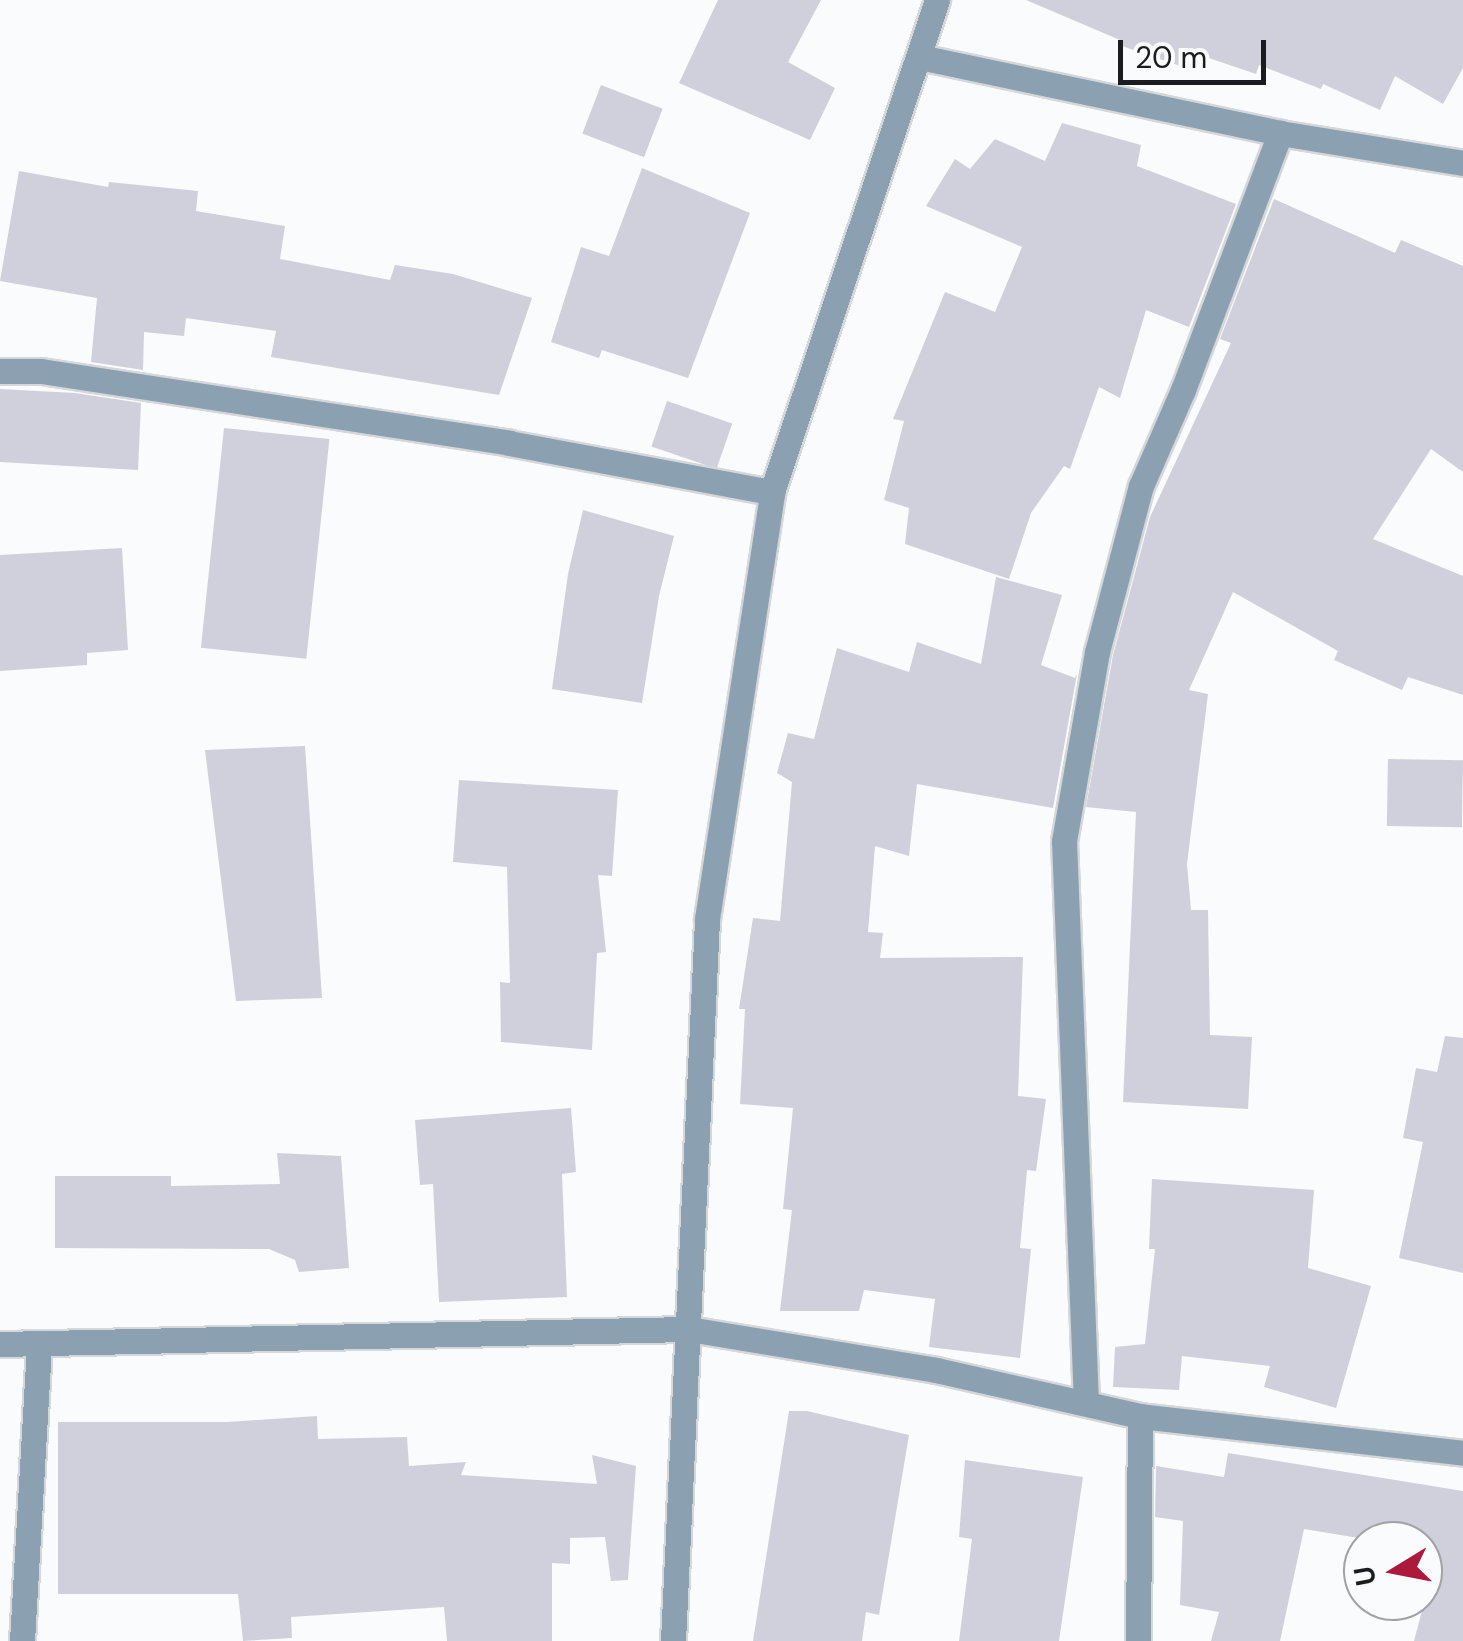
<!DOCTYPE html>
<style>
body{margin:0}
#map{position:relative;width:1463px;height:1641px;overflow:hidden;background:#fafbfd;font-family:"DM Sans",sans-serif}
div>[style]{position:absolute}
.building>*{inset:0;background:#cfd0db;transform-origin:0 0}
.roads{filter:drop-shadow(2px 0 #d6d7da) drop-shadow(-2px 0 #d6d7da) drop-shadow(0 2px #d6d7da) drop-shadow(0 -2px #d6d7da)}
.minor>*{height:25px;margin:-12.5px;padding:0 12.5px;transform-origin:12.5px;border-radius:12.5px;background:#8ba1b1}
span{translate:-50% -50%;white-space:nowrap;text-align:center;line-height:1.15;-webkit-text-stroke:9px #fafbfd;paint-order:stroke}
.north{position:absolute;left:1343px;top:1521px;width:100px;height:100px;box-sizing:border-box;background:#fafbfd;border:2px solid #a0a2a5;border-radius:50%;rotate:260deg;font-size:28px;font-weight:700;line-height:40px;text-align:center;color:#1a1c20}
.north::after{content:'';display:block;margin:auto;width:35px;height:45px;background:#ad193b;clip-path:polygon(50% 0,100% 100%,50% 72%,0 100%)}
.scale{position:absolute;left:1118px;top:40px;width:148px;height:45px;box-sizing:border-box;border:5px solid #1a1c20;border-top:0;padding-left:12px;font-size:30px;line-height:35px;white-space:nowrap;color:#1a1c20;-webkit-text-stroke:8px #fafbfd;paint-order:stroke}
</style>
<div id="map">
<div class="building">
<i style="clip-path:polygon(718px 0,821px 0,788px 62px,835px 88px,810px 140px,679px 83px)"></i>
<i style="clip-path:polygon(1026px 0,1463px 0,1463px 68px,1443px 104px,1395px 76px,1380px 110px,1323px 84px,1321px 89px,1259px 65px,1256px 74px,1191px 52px,1186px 68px,1119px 45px,1120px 40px)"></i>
<i style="left:601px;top:85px;width:66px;height:52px;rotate:21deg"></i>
<i style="clip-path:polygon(1062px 123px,1141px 145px,1137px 166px,1236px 204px,1189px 327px,1146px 310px,1120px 398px,1099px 387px,1070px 469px,1064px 466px,1031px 513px,1009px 579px,905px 544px,909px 508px,884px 500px,904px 421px,893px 419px,945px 292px,995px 312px,1022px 247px,926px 206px,955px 159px,970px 169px,995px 139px,1045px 161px)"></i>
<i style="clip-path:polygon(642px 168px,750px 213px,688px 378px,602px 350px,599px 358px,551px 342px,581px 247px,609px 256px)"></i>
<i style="clip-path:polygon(19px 171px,108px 187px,109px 182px,198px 191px,196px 211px,285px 226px,280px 259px,390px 280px,395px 265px,453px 274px,532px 298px,499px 395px,271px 357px,276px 331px,186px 318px,184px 336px,144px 332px,143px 370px,91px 362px,97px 298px,0 281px)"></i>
<i style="clip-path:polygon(1274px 199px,1395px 253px,1401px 240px,1463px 266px,1463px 472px,1431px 449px,1373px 539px,1463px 576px,1463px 695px,1408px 677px,1402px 690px,1334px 660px,1338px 651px,1233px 592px,1189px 690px,1208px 694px,1187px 864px,1191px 910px,1208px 910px,1210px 1035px,1252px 1037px,1248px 1109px,1123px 1102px,1136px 812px,1086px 807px,1113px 655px,1150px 517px,1231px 343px,1220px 339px)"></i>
<i style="clip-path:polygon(0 389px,75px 393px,141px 403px,138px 470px,0 462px)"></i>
<i style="left:667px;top:401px;width:69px;height:48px;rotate:19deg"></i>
<i style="left:224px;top:428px;width:106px;height:221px;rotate:6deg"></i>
<i style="clip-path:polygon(583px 510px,674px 536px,659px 596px,642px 703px,552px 689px,568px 574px)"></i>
<i style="clip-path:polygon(122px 548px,128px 650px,87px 653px,87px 665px,0 671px,0 555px)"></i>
<i style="clip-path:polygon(996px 577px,1062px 595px,1041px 665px,1075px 678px,1077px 674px,1053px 808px,917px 784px,909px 856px,875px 846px,868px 932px,883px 933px,880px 958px,1023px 957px,1018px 1096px,1046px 1099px,1036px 1171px,1027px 1170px,1020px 1248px,1031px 1249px,1020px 1358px,929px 1347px,935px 1299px,864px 1290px,859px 1311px,780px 1311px,792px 1210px,783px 1209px,793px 1108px,740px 1104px,745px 1009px,739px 1009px,753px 918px,780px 921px,792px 782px,777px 773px,788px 733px,814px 739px,837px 648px,909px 672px,917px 642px,981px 664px)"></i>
<i style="clip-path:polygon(305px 746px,322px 998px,236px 1001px,205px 750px)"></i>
<i style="left:1388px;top:759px;width:75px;height:67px;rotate:1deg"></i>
<i style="clip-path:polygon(459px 780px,618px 790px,612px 876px,598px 875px,606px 952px,597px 953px,592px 1050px,501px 1042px,500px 982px,510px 983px,507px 867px,453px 862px)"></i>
<i style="clip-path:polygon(1445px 1036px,1463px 1038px,1463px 1273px,1399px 1258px,1423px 1142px,1403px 1138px,1416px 1068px,1437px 1072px)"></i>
<i style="clip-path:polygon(571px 1108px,576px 1172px,562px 1174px,567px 1297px,439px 1302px,433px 1184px,420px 1185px,415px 1120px)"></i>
<i style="clip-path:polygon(277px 1153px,341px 1156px,349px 1268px,299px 1272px,295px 1260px,269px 1249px,55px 1248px,55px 1176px,171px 1176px,171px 1186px,280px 1184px)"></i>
<i style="clip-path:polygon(1152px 1179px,1314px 1190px,1308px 1268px,1371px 1286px,1336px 1408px,1264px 1387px,1270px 1366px,1182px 1356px,1179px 1390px,1113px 1387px,1115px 1347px,1145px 1344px,1155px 1249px,1149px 1249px)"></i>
<i style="clip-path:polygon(789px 1411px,807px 1411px,909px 1435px,879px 1615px,866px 1612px,862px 1641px,753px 1641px)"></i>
<i style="clip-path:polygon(317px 1416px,318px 1439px,407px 1437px,409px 1466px,466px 1462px,461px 1475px,597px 1484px,592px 1455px,636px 1466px,628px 1580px,611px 1581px,605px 1537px,570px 1538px,570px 1564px,552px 1563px,552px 1641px,447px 1641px,444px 1607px,291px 1617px,292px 1638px,243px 1641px,238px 1594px,58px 1594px,58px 1422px,228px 1422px)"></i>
<i style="clip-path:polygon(1228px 1453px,1463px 1491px,1463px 1641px,1414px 1641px,1423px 1607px,1423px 1541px,1377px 1541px,1304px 1529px,1280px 1641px,1211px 1641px,1219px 1612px,1180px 1605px,1183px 1521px,1155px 1517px,1156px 1466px,1224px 1477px)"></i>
<i style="clip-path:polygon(965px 1460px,1083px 1477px,1059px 1641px,959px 1641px,972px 1539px,959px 1537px)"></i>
</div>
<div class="roads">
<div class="minor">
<i style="left:920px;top:57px;width:368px;rotate:11.9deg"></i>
<i style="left:1280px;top:133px;width:185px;rotate:9.3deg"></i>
<i style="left:0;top:371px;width:41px"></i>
<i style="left:41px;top:371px;width:474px;rotate:8.7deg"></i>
<i style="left:509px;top:443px;width:268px;rotate:10.6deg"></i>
<i style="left:0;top:1344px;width:689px;rotate:-1.25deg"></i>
<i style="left:689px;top:1329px;width:250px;rotate:9.4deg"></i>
<i style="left:936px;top:1370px;width:209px;rotate:12.7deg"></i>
<i style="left:1140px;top:1416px;width:325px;rotate:6.5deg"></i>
<i style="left:1086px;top:1403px;width:562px;rotate:-92.24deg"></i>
<i style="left:1064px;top:841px;width:192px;rotate:-80.1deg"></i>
<i style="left:1097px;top:652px;width:172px;rotate:-75.2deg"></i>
<i style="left:1141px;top:486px;width:105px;rotate:-66.4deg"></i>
<i style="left:1183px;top:390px;width:275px;rotate:-69.3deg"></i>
<i style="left:22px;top:1641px;width:297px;rotate:-86.7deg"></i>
<i style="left:673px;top:1641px;width:723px;rotate:-87.3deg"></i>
<i style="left:707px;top:919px;width:432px;rotate:-81.3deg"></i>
<i style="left:772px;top:492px;width:519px;rotate:-71.46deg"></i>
<i style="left:1138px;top:1641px;width:225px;rotate:-89.5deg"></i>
</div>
</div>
<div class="north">U</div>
<div class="scale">20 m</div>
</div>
